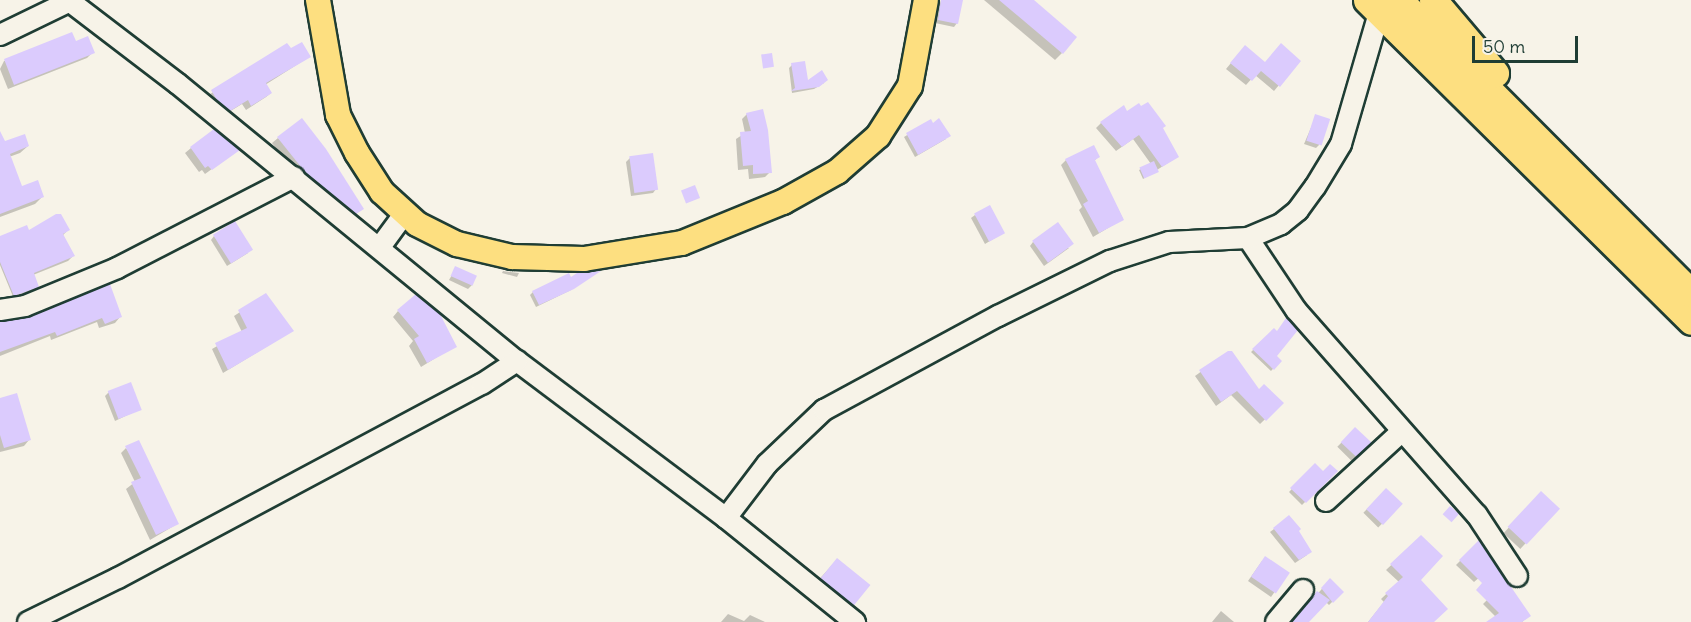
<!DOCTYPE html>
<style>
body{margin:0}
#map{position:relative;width:1691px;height:622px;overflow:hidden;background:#f7f3e8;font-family:Delius,sans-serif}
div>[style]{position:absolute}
.shadow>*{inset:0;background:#0003;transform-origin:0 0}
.building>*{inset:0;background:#dbcbfd;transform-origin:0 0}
.roads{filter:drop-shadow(2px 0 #1f3d34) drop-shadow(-2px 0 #1f3d34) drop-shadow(0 2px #1f3d34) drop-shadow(0 -2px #1f3d34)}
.minor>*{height:20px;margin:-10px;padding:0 10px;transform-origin:10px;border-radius:10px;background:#f7f3e8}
.major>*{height:24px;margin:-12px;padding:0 12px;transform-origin:12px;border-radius:12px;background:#fddf80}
.highway>*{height:27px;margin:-13.5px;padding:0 13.5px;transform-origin:13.5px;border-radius:13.5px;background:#fddf80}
span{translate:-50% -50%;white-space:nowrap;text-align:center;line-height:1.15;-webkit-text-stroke:4.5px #f7f3e8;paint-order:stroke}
.scale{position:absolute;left:1472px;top:36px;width:106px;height:27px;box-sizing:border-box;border:3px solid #1f3d34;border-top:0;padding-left:8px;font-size:18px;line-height:21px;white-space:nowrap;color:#1f3d34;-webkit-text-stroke:4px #f7f3e8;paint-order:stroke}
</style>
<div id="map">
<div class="shadow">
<i style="clip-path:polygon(941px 0,953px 0,957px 23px,954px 27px,935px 23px)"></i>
<i style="clip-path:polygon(984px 0,1031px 0,1062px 53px,1055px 60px)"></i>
<i style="clip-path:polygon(71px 34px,75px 43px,93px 52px,87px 58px,8px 89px,0 69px,4px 61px)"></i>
<i style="clip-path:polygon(287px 45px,290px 51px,309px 57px,265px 85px,271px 93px,266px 97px,246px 110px,242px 104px,224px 115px,207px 96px)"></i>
<i style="clip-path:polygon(1240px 52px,1265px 64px,1299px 61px,1274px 91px,1255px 75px,1246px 85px,1226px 69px)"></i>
<i style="clip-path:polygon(792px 65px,806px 83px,824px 83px,814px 89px,792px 93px,789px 68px)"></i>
<i style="clip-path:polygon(1127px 113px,1161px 128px,1177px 157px,1143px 179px,1139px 170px,1151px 164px,1133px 139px,1116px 151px,1096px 128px,1101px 123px)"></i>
<i style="clip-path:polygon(747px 114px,770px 172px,765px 177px,749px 179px,748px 169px,738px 170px,736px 139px,745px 133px,742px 119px)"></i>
<i style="clip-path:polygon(1316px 116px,1319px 145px,1316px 148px,1304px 144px)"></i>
<i style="clip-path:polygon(930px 121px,946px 139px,915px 157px,904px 137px)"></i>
<i style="clip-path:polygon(278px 138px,362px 209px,350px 219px,299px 178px,272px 143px)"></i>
<i style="clip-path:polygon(0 145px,28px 146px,20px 153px,9px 157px,21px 188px,42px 197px,35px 204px,0 217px)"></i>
<i style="clip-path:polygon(191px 148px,238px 150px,205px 174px,202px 170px,199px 172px,185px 153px)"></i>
<i style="clip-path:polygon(1099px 156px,1094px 161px,1123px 219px,1093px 237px,1079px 210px,1082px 207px,1061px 165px,1066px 160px)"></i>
<i style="clip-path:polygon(630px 158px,656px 189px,653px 193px,631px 196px,626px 162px)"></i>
<i style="clip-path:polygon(975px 215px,1003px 233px,985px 244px,971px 218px)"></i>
<i style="clip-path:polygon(68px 230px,63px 235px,73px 256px,68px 261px,33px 275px,38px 287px,33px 292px,14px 299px,0 265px,0 238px,29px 232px)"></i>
<i style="clip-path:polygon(214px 236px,248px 253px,227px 266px,211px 240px)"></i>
<i style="clip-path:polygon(1033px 242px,1069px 248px,1044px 266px,1030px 246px)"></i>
<i style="clip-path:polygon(456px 268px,472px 285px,468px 289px,449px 280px)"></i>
<i style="clip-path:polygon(503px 271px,519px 273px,517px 277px,502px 273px)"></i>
<i style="clip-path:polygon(571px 290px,536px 307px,530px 295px,533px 292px)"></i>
<i style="clip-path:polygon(266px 295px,292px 331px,223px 373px,212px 349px,242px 332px,234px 316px)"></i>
<i style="clip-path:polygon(398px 311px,455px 346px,421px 367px,409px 346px,413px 341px,393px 317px)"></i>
<i style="clip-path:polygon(120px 317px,115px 323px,99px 328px,97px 322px,51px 340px,50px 336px,0 356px,0 322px)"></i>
<i style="clip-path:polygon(1274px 330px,1275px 356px,1280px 361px,1271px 371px,1251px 352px)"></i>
<i style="clip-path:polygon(1228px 352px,1259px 391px,1282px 403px,1260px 424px,1231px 395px,1216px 406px,1195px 376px)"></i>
<i style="clip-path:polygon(109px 392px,140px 409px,115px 421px,105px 396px)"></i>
<i style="clip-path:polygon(0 399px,29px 440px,24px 446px,0 452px)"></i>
<i style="left:1355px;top:429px;width:20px;height:25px;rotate:45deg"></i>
<i style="clip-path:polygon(126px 448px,177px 524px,150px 540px,126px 489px,135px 482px,121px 453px)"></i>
<i style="clip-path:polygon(1315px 465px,1323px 473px,1336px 471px,1302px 505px,1289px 492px)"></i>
<i style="left:1386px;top:490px;width:21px;height:32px;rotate:45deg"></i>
<i style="left:1541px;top:493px;width:23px;height:55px;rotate:43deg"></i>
<i style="clip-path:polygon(1274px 529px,1298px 531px,1307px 555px,1295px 563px,1270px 532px)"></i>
<i style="clip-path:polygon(1421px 537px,1419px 580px,1432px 622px,1368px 622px,1384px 602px,1381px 599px,1399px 582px,1386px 570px)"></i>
<i style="clip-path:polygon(1479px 542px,1529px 616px,1522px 622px,1489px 622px,1496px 617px,1483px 604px,1496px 591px,1481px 576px,1474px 582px,1456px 565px)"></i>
<i style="clip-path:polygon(1262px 561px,1288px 573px,1271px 597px,1248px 581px)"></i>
<i style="clip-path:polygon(832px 565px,851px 604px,846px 609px,815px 584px)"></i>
<i style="clip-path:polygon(1330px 580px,1342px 592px,1329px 605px,1326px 602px,1307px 622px,1292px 622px)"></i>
<i style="clip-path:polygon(1221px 611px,1234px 622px,1212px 622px)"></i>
<i style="clip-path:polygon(728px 614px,744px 621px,750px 615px,765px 622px,721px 622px)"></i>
</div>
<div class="building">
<i style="clip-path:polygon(941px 0,963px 0,958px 24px,938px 20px)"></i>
<i style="clip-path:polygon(999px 0,1034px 0,1077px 37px,1063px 54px)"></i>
<i style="clip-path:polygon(72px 32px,76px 41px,88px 36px,95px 53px,14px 85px,4px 59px)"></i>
<i style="clip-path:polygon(302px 42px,311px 57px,266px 83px,272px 93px,251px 106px,248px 100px,230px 111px,217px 100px,211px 90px,287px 43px,291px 48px)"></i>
<i style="clip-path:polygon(1281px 43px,1301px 61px,1280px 87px,1261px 71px,1252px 81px,1230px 63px,1245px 45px,1265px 62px)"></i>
<i style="left:772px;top:53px;width:14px;height:11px;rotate:82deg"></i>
<i style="clip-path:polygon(805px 61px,808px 80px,822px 70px,828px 80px,819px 87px,791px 91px,795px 88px,791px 63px)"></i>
<i style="clip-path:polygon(1148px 102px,1166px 126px,1163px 128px,1179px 157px,1162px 167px,1139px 135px,1122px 147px,1100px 122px,1124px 105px,1127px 111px,1139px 103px,1141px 106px)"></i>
<i style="clip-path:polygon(763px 109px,768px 130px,772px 173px,753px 174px,753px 165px,743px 166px,740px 132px,751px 131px,746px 113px)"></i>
<i style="left:1315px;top:114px;width:16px;height:28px;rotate:18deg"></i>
<i style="clip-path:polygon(302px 118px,326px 149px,364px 209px,356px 214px,305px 172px,277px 137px)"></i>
<i style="clip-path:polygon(939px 118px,951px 136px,918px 155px,906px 133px,931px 119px,933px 123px)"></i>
<i style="clip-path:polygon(214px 129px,240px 150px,212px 170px,208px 166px,205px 168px,190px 147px)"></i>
<i style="clip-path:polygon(0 131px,5px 141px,25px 134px,29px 146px,10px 154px,22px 186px,38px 180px,44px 197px,0 214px)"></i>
<i style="clip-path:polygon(1094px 145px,1100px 157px,1095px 160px,1124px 220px,1099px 233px,1083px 204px,1088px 201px,1065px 159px)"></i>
<i style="left:653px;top:153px;width:37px;height:24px;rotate:82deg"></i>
<i style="left:1154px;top:161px;width:12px;height:16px;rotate:66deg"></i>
<i style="left:695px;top:185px;width:14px;height:15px;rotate:69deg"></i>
<i style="left:990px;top:205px;width:32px;height:18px;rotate:62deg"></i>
<i style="clip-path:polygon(56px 214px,61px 214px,70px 230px,63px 234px,75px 256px,34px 273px,39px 287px,14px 296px,0 262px,0 236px,27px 225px,29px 230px)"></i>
<i style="left:235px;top:221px;width:34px;height:26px;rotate:58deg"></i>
<i style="left:1058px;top:222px;width:27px;height:32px;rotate:54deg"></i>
<i style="left:455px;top:266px;width:24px;height:11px;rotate:24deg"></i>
<i style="clip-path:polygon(601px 271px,574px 289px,539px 305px,532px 291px,569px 273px,571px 277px,577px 273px)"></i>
<i style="clip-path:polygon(110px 284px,122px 317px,105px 324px,102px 318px,57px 336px,55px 332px,0 352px,0 322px,29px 317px)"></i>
<i style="clip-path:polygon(266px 293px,294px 331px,228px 370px,215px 343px,247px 328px,238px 310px)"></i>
<i style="clip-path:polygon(416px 294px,440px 314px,457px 347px,427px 363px,414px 339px,419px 336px,397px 310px)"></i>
<i style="clip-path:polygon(1286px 318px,1298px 330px,1277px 356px,1282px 361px,1274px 370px,1252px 349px,1274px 328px,1277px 331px)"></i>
<i style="clip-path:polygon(1228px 351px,1232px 351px,1259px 389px,1264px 384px,1284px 403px,1266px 421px,1237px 391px,1221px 402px,1199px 370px)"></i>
<i style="left:131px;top:382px;width:30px;height:25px;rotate:69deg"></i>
<i style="clip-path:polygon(17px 393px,31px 440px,4px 448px,0 435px,0 398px)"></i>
<i style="left:1355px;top:427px;width:23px;height:21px;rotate:43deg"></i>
<i style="clip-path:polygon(139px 440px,179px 524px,156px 535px,131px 482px,141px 478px,125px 446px)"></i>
<i style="clip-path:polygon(1315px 463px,1323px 471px,1330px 464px,1338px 471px,1306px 503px,1290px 488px)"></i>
<i style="left:1386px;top:488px;width:23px;height:29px;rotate:43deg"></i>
<i style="left:1541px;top:491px;width:26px;height:49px;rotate:43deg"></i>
<i style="left:1450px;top:506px;width:12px;height:11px;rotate:42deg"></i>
<i style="clip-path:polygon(1289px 515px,1301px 529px,1299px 531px,1312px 552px,1299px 560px,1273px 528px)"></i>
<i style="clip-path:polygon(1421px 535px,1443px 556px,1421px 580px,1448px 609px,1434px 622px,1368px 622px,1388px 596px,1385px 593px,1403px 577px,1390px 564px)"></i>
<i style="clip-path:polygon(1479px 540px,1531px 616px,1522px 622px,1486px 622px,1499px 613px,1476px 590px,1482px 583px,1459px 560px)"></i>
<i style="left:1265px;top:556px;width:30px;height:25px;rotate:34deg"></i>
<i style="left:837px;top:558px;width:43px;height:27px;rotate:39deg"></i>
<i style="clip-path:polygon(1330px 578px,1344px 592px,1333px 603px,1321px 588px)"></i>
<i style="clip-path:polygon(1317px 591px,1330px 600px,1309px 622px,1292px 622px)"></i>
</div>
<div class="roads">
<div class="minor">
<i style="left:68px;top:0;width:138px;rotate:37.4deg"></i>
<i style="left:178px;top:84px;width:438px;rotate:39.3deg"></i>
<i style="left:517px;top:361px;width:261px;rotate:36.9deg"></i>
<i style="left:726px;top:518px;width:166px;rotate:38.9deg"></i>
<i style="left:0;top:35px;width:78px;rotate:-25.9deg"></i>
<i style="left:1248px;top:238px;width:87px;rotate:56.3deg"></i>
<i style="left:1296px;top:310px;width:273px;rotate:48.6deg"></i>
<i style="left:1477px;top:515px;width:73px;rotate:56.7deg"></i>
<i style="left:380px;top:247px;width:42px;rotate:-53.7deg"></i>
<i style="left:0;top:310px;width:25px;rotate:-9deg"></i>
<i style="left:25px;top:306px;width:100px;rotate:-22.4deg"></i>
<i style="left:117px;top:268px;width:199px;rotate:-27.2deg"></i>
<i style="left:1326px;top:501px;width:103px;rotate:-42.6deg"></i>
<i style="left:726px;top:518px;width:68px;rotate:-52.8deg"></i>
<i style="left:767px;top:464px;width:79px;rotate:-43.5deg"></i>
<i style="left:824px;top:410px;width:198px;rotate:-28.4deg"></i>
<i style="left:998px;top:316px;width:125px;rotate:-26.2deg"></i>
<i style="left:1110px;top:261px;width:62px;rotate:-17.9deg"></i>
<i style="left:1169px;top:242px;width:79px;rotate:-2.9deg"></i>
<i style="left:1248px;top:238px;width:36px;rotate:-23deg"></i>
<i style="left:1281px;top:224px;width:22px;rotate:-39deg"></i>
<i style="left:1298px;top:210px;width:29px;rotate:-54deg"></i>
<i style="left:1315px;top:187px;width:50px;rotate:-58.8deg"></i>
<i style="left:1341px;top:144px;width:136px;rotate:-73.8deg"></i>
<i style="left:28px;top:622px;width:100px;rotate:-26.1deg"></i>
<i style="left:118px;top:578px;width:412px;rotate:-28.1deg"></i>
<i style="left:482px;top:384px;width:42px;rotate:-33.3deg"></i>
<i style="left:1276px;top:622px;width:42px;rotate:-49.8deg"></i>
</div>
<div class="major">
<i style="left:318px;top:0;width:117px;rotate:80.1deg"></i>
<i style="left:338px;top:115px;width:42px;rotate:63.4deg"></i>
<i style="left:357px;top:153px;width:46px;rotate:57.3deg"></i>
<i style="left:382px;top:192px;width:47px;rotate:42.4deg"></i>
<i style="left:417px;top:224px;width:45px;rotate:26.6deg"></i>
<i style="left:457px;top:244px;width:57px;rotate:13.3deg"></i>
<i style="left:512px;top:257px;width:72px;rotate:1.6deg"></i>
<i style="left:584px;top:259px;width:99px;rotate:-9.3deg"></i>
<i style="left:682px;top:243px;width:109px;rotate:-22.1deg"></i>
<i style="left:783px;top:202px;width:62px;rotate:-29.1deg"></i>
<i style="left:837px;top:172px;width:55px;rotate:-41.3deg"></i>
<i style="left:878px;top:136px;width:59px;rotate:-57.4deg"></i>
<i style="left:910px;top:86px;width:87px;rotate:-79.5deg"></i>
</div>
<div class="highway">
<i style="left:1367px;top:0;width:456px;rotate:44.7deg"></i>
<i style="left:1399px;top:0;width:414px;rotate:45.1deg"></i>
<i style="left:1433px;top:0;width:96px;rotate:49.7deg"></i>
</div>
</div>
<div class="scale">50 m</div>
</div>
